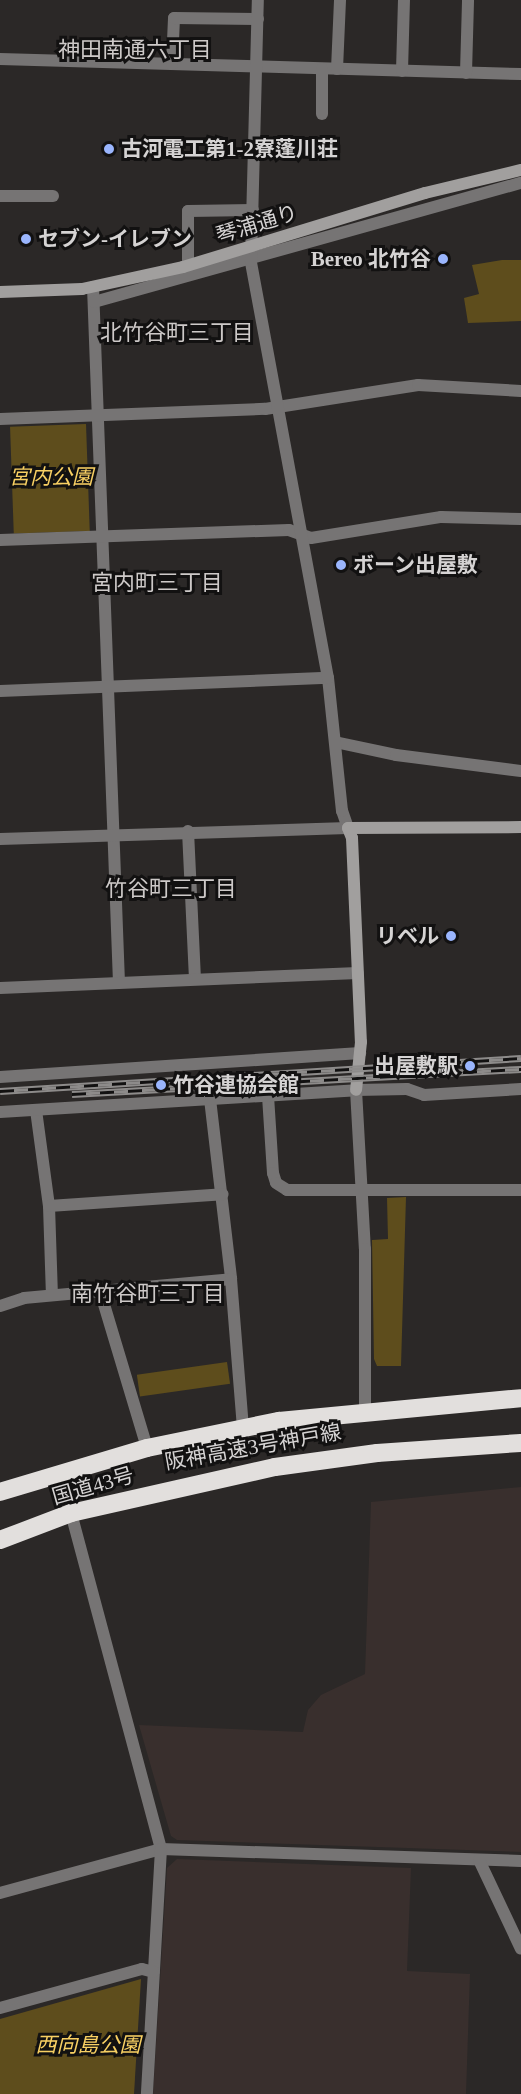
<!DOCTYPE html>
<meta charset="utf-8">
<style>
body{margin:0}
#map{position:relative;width:521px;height:2094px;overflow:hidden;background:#2b2827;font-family:"Times New Roman","Noto Sans JP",serif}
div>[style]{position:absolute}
.built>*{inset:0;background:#392f2d}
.green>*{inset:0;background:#5e4d1c;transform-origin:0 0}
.street>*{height:12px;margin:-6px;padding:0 6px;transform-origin:6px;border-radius:6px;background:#767474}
.secondary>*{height:12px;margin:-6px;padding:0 6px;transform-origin:6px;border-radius:6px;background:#a19f9e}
.highway>*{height:18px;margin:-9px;padding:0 9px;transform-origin:9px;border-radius:9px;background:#e2dfdd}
.rail>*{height:7px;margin-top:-3.5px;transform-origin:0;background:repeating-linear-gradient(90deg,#121111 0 14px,#8d8b8a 0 28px);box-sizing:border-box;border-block:2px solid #8d8b8a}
.dots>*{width:16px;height:16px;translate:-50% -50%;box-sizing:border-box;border:3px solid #121111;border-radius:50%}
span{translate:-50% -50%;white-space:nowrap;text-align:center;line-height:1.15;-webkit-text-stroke:6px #121111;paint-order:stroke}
.poi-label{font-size:21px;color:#d5d3d3;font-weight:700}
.left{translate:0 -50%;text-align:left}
.right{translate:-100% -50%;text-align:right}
.street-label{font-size:21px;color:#d5d3d3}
.park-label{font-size:21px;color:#f8d063;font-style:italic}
.neighbourhood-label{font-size:22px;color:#cdc9c8}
</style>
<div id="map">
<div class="built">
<i style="clip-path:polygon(521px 1487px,521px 1852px,177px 1840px,171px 1836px,139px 1725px,303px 1732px,308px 1710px,321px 1695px,365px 1674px,371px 1502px)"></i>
<i style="clip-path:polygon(177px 1859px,411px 1868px,407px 1971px,470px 1974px,466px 2094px,153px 2094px,167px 1868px)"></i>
</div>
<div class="green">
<i style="clip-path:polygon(502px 260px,521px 260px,521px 321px,468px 323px,464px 298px,479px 294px,472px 265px)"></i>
<i style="left:86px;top:424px;width:107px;height:76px;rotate:88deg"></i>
<i style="clip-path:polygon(406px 1197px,401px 1366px,377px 1366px,374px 1359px,372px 1240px,388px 1239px,387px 1198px)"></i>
<i style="left:227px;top:1362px;width:22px;height:91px;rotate:82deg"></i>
<i style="clip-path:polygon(141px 1979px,134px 2094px,0 2094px,0 2019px)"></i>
</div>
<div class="street">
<i style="left:0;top:59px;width:521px;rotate:1.65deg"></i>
<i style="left:172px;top:64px;width:46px;rotate:-87.5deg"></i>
<i style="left:174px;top:18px;width:84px;rotate:0.7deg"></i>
<i style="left:337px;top:69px;width:69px;rotate:-87.5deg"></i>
<i style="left:402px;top:71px;width:71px;rotate:-88.4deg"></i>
<i style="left:466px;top:73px;width:73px;rotate:-88.4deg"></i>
<i style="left:322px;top:114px;width:45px;rotate:-90deg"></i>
<i style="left:0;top:196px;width:53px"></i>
<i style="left:188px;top:265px;width:54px;rotate:-90deg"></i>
<i style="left:188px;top:211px;width:65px;rotate:-0.9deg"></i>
<i style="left:93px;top:287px;width:695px;rotate:87.86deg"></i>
<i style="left:94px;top:302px;width:443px;rotate:-15.6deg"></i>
<i style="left:0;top:419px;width:265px;rotate:-2.2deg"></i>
<i style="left:265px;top:409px;width:155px;rotate:-8.9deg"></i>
<i style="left:418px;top:385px;width:103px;rotate:3.3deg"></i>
<i style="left:0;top:540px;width:289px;rotate:-2deg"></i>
<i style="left:289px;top:530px;width:23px;rotate:20deg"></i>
<i style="left:311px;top:538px;width:132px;rotate:-9.2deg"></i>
<i style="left:441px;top:517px;width:80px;rotate:1.4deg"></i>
<i style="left:0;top:691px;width:328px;rotate:-2.3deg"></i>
<i style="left:335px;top:742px;width:62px;rotate:12deg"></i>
<i style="left:396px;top:755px;width:126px;rotate:7.3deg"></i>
<i style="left:188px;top:831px;width:148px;rotate:87.3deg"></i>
<i style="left:0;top:839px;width:348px;rotate:-1.8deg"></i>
<i style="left:348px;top:828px;width:18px;rotate:-109deg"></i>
<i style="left:342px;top:811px;width:134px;rotate:-96deg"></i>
<i style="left:328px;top:678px;width:424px;rotate:-100.5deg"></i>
<i style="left:251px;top:261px;width:261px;rotate:-88.5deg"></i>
<i style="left:0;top:988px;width:358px;rotate:-2.4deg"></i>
<i style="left:0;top:1077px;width:361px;rotate:-3.8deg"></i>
<i style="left:356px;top:1090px;width:159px;rotate:86.8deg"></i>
<i style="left:365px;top:1249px;width:161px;rotate:90deg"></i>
<i style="left:268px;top:1096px;width:77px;rotate:86.3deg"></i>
<i style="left:273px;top:1173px;width:10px;rotate:73deg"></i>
<i style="left:276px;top:1183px;width:13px;rotate:32deg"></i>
<i style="left:287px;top:1190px;width:234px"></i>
<i style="left:210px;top:1099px;width:181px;rotate:83.3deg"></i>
<i style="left:36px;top:1110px;width:97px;rotate:82.3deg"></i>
<i style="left:49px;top:1206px;width:89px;rotate:88.1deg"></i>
<i style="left:0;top:1112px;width:357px;rotate:-3.5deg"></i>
<i style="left:356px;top:1090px;width:51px;rotate:-1.1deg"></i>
<i style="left:407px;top:1089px;width:18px;rotate:19deg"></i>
<i style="left:424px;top:1095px;width:97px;rotate:-3.5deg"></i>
<i style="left:49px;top:1206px;width:174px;rotate:-3.9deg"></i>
<i style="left:100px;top:1291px;width:164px;rotate:73.3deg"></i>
<i style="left:0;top:1306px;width:25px;rotate:-18deg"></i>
<i style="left:24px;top:1298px;width:208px;rotate:-5.2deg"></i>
<i style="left:231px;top:1279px;width:149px;rotate:85.4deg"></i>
<i style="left:71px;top:1513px;width:348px;rotate:75deg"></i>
<i style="left:161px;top:1849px;width:360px;rotate:1.9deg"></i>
<i style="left:479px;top:1860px;width:98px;rotate:64.7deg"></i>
<i style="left:0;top:1893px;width:167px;rotate:-15.3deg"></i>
<i style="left:161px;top:1849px;width:245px;rotate:93.3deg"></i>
<i style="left:0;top:2008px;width:147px;rotate:-15.4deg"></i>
<i style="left:142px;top:1969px;width:12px;rotate:14deg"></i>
</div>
<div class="secondary">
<i style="left:0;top:292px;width:82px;rotate:-2.1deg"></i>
<i style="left:82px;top:289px;width:103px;rotate:-12.3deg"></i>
<i style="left:183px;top:267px;width:253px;rotate:-17deg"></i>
<i style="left:425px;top:193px;width:99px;rotate:-13.5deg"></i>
<i style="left:348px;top:828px;width:11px;rotate:68deg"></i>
<i style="left:352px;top:838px;width:204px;rotate:87.5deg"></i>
<i style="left:361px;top:1042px;width:48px;rotate:95.9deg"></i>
<i style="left:348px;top:828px;width:173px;rotate:-0.3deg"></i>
</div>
<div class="highway">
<i style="left:0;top:1492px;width:153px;rotate:-16.7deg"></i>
<i style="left:147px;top:1448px;width:135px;rotate:-11.6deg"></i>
<i style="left:279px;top:1421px;width:243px;rotate:-5.4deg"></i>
<i style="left:0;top:1540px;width:76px;rotate:-20.8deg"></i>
<i style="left:71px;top:1513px;width:209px;rotate:-12.7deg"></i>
<i style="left:275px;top:1467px;width:103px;rotate:-7.8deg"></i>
<i style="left:377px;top:1453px;width:144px;rotate:-4deg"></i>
</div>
<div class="rail">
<i style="left:0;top:1091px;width:522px;rotate:-3.62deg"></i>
<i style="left:72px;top:1094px;width:450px;rotate:-3.2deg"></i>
</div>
<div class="dots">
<i style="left:109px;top:149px;background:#9ab5fd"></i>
<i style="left:26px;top:239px;background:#9ab5fd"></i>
<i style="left:443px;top:259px;background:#9ab5fd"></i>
<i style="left:341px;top:565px;background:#9ab5fd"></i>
<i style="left:451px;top:936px;background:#9ab5fd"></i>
<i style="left:470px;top:1066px;background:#9ab5fd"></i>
<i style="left:161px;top:1085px;background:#9ab5fd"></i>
</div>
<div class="poi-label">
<span class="left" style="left:121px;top:149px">古河電工第1-2寮蓬川荘</span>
<span class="left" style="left:38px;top:239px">セブン-イレブン</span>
<span class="right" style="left:431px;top:259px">Bereo 北竹谷</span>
<span class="left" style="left:353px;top:565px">ボーン出屋敷</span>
<span class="right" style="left:439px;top:936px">リベル</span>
<span class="right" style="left:458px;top:1066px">出屋敷駅</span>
<span class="left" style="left:173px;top:1085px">竹谷連協会館</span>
</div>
<div class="street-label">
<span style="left:257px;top:224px;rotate:-17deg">琴浦通り</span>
<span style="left:253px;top:1447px;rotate:-10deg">阪神高速3号神戸線</span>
<span style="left:93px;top:1486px;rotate:-16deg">国道43号</span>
</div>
<div class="park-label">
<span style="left:51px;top:477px">宮内公園</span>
<span style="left:88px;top:2045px">西向島公園</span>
</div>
<div class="neighbourhood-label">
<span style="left:135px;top:50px">神田南通六丁目</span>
<span style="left:177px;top:333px">北竹谷町三丁目</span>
<span style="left:157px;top:583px">宮内町三丁目</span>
<span style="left:171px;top:889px">竹谷町三丁目</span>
<span style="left:148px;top:1294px">南竹谷町三丁目</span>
</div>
</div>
